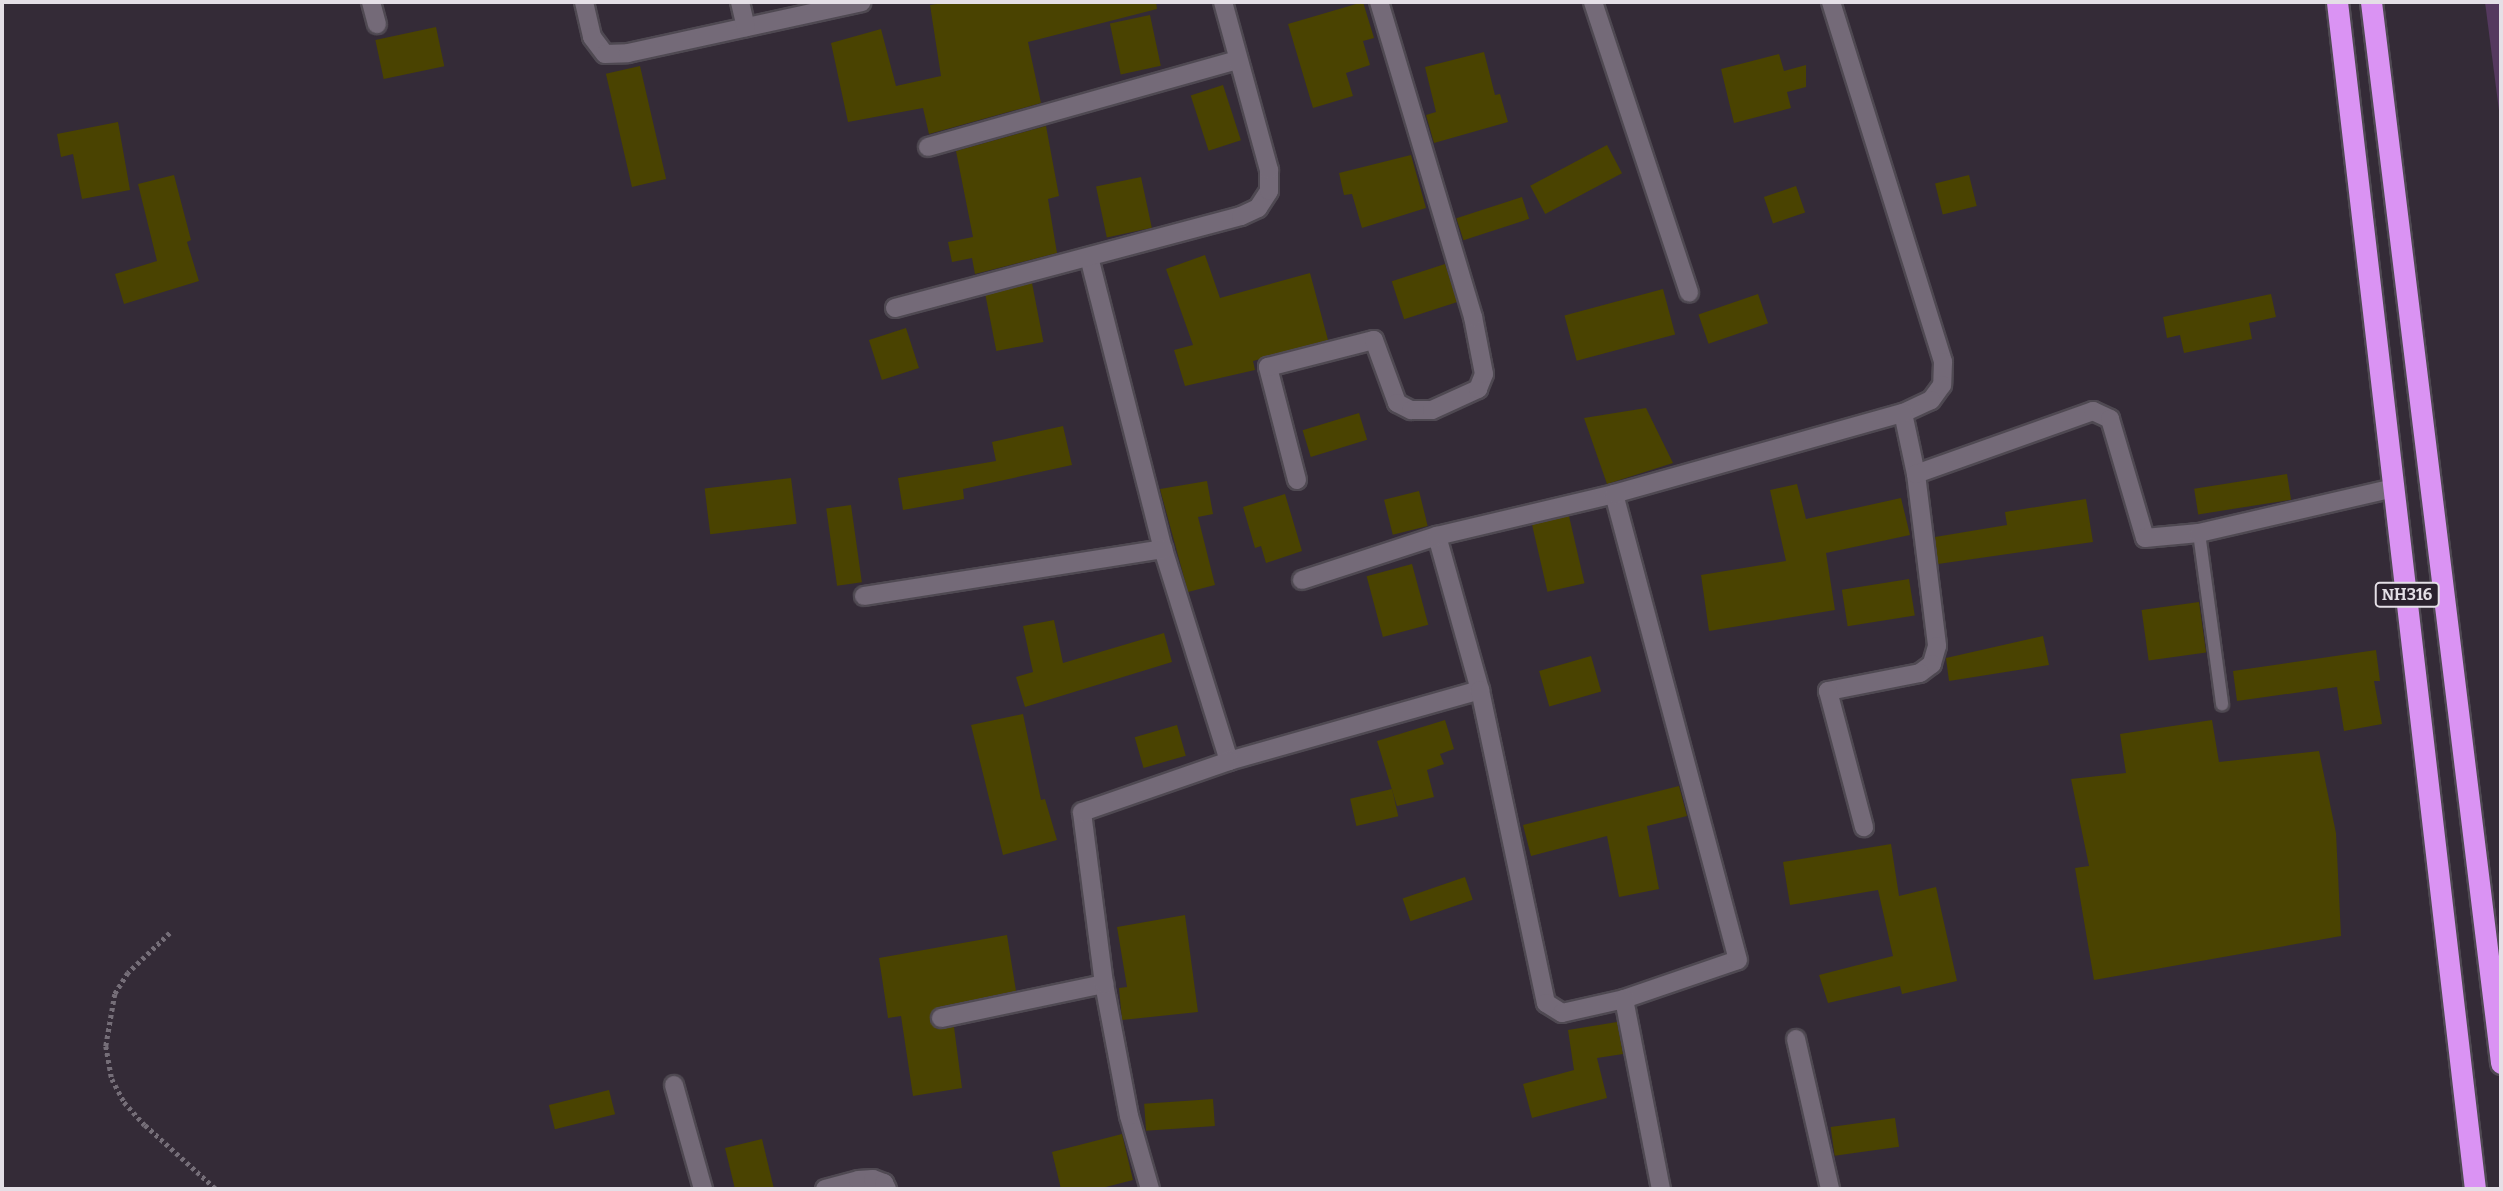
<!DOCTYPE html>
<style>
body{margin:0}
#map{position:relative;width:2503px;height:1191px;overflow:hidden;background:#342b37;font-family:Bitter,serif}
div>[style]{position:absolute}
.green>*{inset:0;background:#55395f}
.building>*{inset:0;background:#4a4301;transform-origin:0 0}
.path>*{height:4.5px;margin-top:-2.25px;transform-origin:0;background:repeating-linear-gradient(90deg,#756e78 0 3.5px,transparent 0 7px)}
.roads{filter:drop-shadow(2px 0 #4f4952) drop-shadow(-2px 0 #4f4952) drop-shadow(0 2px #4f4952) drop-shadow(0 -2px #4f4952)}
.lane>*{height:12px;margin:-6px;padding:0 6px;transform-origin:6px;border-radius:6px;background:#746a78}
.street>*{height:18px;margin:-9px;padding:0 9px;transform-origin:9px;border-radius:9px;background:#746a78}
.highway>*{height:21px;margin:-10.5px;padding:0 10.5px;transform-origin:10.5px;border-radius:10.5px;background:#da93f3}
span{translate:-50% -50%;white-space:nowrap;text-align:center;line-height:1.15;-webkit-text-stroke:5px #2a212d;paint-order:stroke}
.shield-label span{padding:2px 5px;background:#2a212d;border:2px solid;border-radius:5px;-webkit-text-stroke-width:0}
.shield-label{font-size:16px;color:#e4dfe6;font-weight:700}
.frame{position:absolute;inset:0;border:4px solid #e4dfe6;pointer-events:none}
</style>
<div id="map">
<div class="green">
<i style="clip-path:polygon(2485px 2px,2501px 2px,2501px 126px)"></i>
</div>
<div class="building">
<i style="clip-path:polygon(950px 2px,1156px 2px,1157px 9px,1028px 42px,1041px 103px,929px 134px,923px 108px,848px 122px,831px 43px,881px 29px,896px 86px,941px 76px,930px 5px)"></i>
<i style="clip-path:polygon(1363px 2px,1374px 38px,1363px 41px,1370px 65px,1346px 73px,1353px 96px,1313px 108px,1288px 24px)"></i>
<i style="left:1150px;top:15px;width:52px;height:41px;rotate:78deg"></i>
<i style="left:436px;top:27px;width:40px;height:62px;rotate:78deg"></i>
<i style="clip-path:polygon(1484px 52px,1495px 95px,1500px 94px,1508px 122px,1434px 143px,1426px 115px,1436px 112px,1425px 67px)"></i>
<i style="clip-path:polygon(1779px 54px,1784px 71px,1806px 65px,1806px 87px,1787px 92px,1791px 108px,1734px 123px,1721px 69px)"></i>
<i style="left:640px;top:66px;width:116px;height:35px;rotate:77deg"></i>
<i style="left:1223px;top:85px;width:58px;height:34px;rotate:72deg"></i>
<i style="clip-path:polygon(118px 122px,130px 190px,82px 199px,73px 154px,61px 157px,57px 134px)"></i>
<i style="clip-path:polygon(1046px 126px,1059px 196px,1048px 199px,1057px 253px,975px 274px,972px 258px,952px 262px,948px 242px,973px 237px,956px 151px)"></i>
<i style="left:1607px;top:145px;width:32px;height:87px;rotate:62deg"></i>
<i style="clip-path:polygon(1411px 155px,1426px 208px,1362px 228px,1352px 194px,1344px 195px,1339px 173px)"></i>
<i style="clip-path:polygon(174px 175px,191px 240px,187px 242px,199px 281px,124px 304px,115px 274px,157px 261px,138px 184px)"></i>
<i style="left:1969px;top:175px;width:32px;height:35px;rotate:76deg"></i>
<i style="left:1141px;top:177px;width:52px;height:46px;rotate:78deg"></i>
<i style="left:1796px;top:186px;width:28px;height:34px;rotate:71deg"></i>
<i style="left:1522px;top:197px;width:23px;height:69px;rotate:72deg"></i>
<i style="clip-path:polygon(1205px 255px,1220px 298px,1310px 273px,1328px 340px,1253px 361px,1255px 370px,1185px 386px,1174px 350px,1193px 345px,1166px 269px)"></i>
<i style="left:1445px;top:264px;width:40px;height:56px;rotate:72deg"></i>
<i style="left:1032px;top:283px;width:60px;height:48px;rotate:79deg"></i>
<i style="left:1663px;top:289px;width:47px;height:102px;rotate:75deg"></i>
<i style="left:1758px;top:294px;width:31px;height:63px;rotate:71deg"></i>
<i style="clip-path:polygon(2271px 294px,2276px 317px,2249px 323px,2252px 339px,2184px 353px,2180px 335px,2167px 338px,2163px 317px)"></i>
<i style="left:906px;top:328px;width:42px;height:39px;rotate:72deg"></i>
<i style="clip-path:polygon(1646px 408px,1673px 463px,1607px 484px,1584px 418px)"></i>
<i style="left:1359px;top:413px;width:28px;height:59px;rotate:73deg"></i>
<i style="clip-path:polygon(1063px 426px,1072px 465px,963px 489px,964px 499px,903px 510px,898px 478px,996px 461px,992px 442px)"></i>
<i style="left:2287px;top:474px;width:26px;height:94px;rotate:81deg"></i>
<i style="left:791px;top:478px;width:46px;height:87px;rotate:83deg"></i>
<i style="clip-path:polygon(1207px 481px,1213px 514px,1198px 517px,1215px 585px,1188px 592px,1160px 489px)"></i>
<i style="clip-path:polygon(1797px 484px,1806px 519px,1901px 498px,1910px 535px,1826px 553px,1835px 610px,1709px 631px,1701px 575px,1786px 561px,1770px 490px)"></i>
<i style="left:1419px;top:491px;width:36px;height:36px;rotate:76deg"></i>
<i style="clip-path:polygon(1285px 494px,1302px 551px,1266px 563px,1261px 546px,1255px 548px,1243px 507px)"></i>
<i style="clip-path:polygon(2086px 499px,2093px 542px,1938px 564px,1935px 537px,2007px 525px,2005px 512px)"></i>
<i style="left:851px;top:505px;width:78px;height:25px;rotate:82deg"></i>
<i style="left:1569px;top:516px;width:69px;height:38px;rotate:77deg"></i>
<i style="left:1412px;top:564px;width:63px;height:47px;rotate:75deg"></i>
<i style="left:1909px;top:579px;width:37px;height:68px;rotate:81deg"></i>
<i style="left:2199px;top:602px;width:51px;height:58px;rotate:82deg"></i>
<i style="clip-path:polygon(1054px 620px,1063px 663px,1164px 633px,1172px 662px,1025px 707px,1016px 677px,1033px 672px,1023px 626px)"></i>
<i style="clip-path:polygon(2043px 636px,2049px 665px,1949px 681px,1946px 658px)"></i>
<i style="clip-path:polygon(2376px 650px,2380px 681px,2374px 681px,2382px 724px,2344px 731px,2337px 687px,2237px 701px,2233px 671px)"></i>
<i style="left:1591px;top:656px;width:37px;height:54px;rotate:74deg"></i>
<i style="clip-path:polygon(1023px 714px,1041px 800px,1045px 799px,1057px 840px,1003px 855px,971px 725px)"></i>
<i style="clip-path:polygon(1445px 720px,1454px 749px,1440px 754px,1444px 764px,1427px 770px,1434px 797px,1397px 806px,1377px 741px)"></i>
<i style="clip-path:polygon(2212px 720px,2219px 762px,2319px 751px,2336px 833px,2341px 936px,2094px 980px,2075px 868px,2089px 866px,2071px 779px,2126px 773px,2120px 734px)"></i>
<i style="left:1177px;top:725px;width:32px;height:44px;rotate:74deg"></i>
<i style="clip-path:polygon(1679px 786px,1687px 816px,1647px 826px,1659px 889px,1619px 897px,1607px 836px,1531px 856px,1523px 825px)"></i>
<i style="left:1392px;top:789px;width:28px;height:43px;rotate:77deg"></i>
<i style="clip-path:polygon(1891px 844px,1899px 896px,1936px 887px,1957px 981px,1902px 994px,1900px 986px,1828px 1003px,1819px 975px,1893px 956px,1878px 890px,1790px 905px,1783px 862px)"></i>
<i style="left:1465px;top:877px;width:24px;height:66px;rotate:71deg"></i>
<i style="clip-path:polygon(1185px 915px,1198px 1012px,1122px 1020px,1119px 988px,1127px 987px,1117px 927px)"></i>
<i style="clip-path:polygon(1007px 935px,1016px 991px,939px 1007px,930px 1015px,930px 1021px,937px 1029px,954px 1027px,962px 1088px,913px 1096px,901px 1016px,888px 1018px,879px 958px)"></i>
<i style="clip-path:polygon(1617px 1022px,1623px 1054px,1597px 1058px,1607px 1098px,1532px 1118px,1523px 1084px,1574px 1070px,1568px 1030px)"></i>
<i style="left:609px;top:1090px;width:25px;height:62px;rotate:76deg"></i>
<i style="left:1213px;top:1099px;width:27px;height:69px;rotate:86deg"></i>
<i style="left:1895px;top:1118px;width:29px;height:65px;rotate:82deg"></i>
<i style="clip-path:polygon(1122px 1134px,1133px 1180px,1098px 1189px,1061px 1189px,1052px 1152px)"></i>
<i style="clip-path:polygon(762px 1139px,774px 1189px,735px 1189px,725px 1148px)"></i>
</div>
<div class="path">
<i style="left:170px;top:933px;width:58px;rotate:136.4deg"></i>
<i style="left:128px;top:973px;width:25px;rotate:122deg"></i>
<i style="left:115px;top:994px;width:53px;rotate:99.8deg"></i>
<i style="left:106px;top:1046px;width:34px;rotate:80deg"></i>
<i style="left:112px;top:1079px;width:26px;rotate:62deg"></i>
<i style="left:124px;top:1102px;width:31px;rotate:48deg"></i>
<i style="left:145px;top:1125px;width:96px;rotate:42deg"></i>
</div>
<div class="roads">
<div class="lane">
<i style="left:2199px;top:533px;width:173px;rotate:82.3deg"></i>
</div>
<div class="street">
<i style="left:371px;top:2px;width:23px;rotate:75deg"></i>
<i style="left:584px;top:2px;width:36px;rotate:77deg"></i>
<i style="left:592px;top:37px;width:21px;rotate:53deg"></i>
<i style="left:605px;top:54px;width:23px;rotate:-2deg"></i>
<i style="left:628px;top:53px;width:239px;rotate:-12.3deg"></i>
<i style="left:740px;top:2px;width:26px;rotate:77deg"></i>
<i style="left:1593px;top:2px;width:306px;rotate:71.7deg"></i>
<i style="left:1831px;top:2px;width:377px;rotate:72.7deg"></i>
<i style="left:1943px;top:362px;width:23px;rotate:92deg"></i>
<i style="left:1942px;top:385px;width:19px;rotate:126deg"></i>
<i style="left:1931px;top:400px;width:31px;rotate:155deg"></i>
<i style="left:1903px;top:413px;width:62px;rotate:78deg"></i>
<i style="left:1916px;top:474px;width:173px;rotate:83deg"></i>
<i style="left:1937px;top:646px;width:19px;rotate:106deg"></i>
<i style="left:1932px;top:664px;width:15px;rotate:143deg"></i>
<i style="left:1920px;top:673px;width:94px;rotate:168.9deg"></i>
<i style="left:1828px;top:691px;width:141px;rotate:75.2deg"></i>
<i style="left:928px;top:147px;width:322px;rotate:-15.7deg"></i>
<i style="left:1089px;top:257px;width:301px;rotate:75.8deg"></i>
<i style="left:1163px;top:549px;width:222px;rotate:72.7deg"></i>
<i style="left:1229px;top:761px;width:261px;rotate:-15.8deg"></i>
<i style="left:895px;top:308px;width:358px;rotate:-14.9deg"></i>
<i style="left:1241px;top:216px;width:19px;rotate:-25deg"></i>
<i style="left:1258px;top:208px;width:20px;rotate:-57deg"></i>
<i style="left:1269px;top:191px;width:21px;rotate:-90deg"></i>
<i style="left:1269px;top:170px;width:174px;rotate:-105.3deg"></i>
<i style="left:1916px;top:474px;width:188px;rotate:-19.6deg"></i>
<i style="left:2093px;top:411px;width:19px;rotate:25deg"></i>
<i style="left:2110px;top:419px;width:124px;rotate:73.6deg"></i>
<i style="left:2145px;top:538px;width:54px;rotate:-5.3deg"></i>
<i style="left:2199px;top:533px;width:200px;rotate:-13deg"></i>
<i style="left:1297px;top:480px;width:117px;rotate:-104.4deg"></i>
<i style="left:1268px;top:367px;width:109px;rotate:-14.3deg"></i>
<i style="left:1374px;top:340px;width:67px;rotate:69.9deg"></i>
<i style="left:1397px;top:403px;width:16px;rotate:27deg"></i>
<i style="left:1411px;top:410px;width:21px"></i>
<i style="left:1432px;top:410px;width:51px;rotate:-24.5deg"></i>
<i style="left:1478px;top:389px;width:16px;rotate:-68deg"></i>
<i style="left:1484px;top:374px;width:58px;rotate:-100.9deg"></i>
<i style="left:1473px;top:317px;width:329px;rotate:-106.6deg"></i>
<i style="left:1437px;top:536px;width:160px;rotate:74.4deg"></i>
<i style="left:1480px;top:690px;width:320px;rotate:78.1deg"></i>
<i style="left:1546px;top:1003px;width:19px;rotate:32deg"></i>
<i style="left:1562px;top:1013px;width:64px;rotate:-12.7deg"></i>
<i style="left:1624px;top:999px;width:120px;rotate:-18.9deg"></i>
<i style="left:1738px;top:960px;width:482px;rotate:-104.9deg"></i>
<i style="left:1302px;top:580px;width:142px;rotate:-18.1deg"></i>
<i style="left:1437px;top:536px;width:182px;rotate:-13.3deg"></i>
<i style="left:1614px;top:494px;width:300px;rotate:-15.7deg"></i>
<i style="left:864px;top:596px;width:303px;rotate:-8.9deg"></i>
<i style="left:1624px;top:999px;width:194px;rotate:79deg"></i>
<i style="left:941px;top:1018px;width:167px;rotate:-11.8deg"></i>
<i style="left:1796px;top:1039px;width:154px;rotate:77.2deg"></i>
<i style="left:674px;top:1085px;width:108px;rotate:74.4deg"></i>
<i style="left:825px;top:1189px;width:34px;rotate:-15deg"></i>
<i style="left:858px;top:1180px;width:15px;rotate:-4deg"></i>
<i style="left:873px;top:1179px;width:12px;rotate:20deg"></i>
<i style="left:884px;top:1183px;width:7px;rotate:63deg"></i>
<i style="left:1150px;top:1189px;width:76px;rotate:-106deg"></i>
<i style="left:1129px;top:1116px;width:134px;rotate:-100.7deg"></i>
<i style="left:1104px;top:984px;width:173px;rotate:-97.3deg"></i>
<i style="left:1082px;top:812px;width:156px;rotate:-19.1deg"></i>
</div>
<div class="highway">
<i style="left:2337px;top:2px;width:1195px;rotate:83.37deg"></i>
<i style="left:2371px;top:2px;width:1069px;rotate:83.01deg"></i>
</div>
</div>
<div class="shield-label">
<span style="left:2407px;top:595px">NH316</span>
</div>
<div class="frame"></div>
</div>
